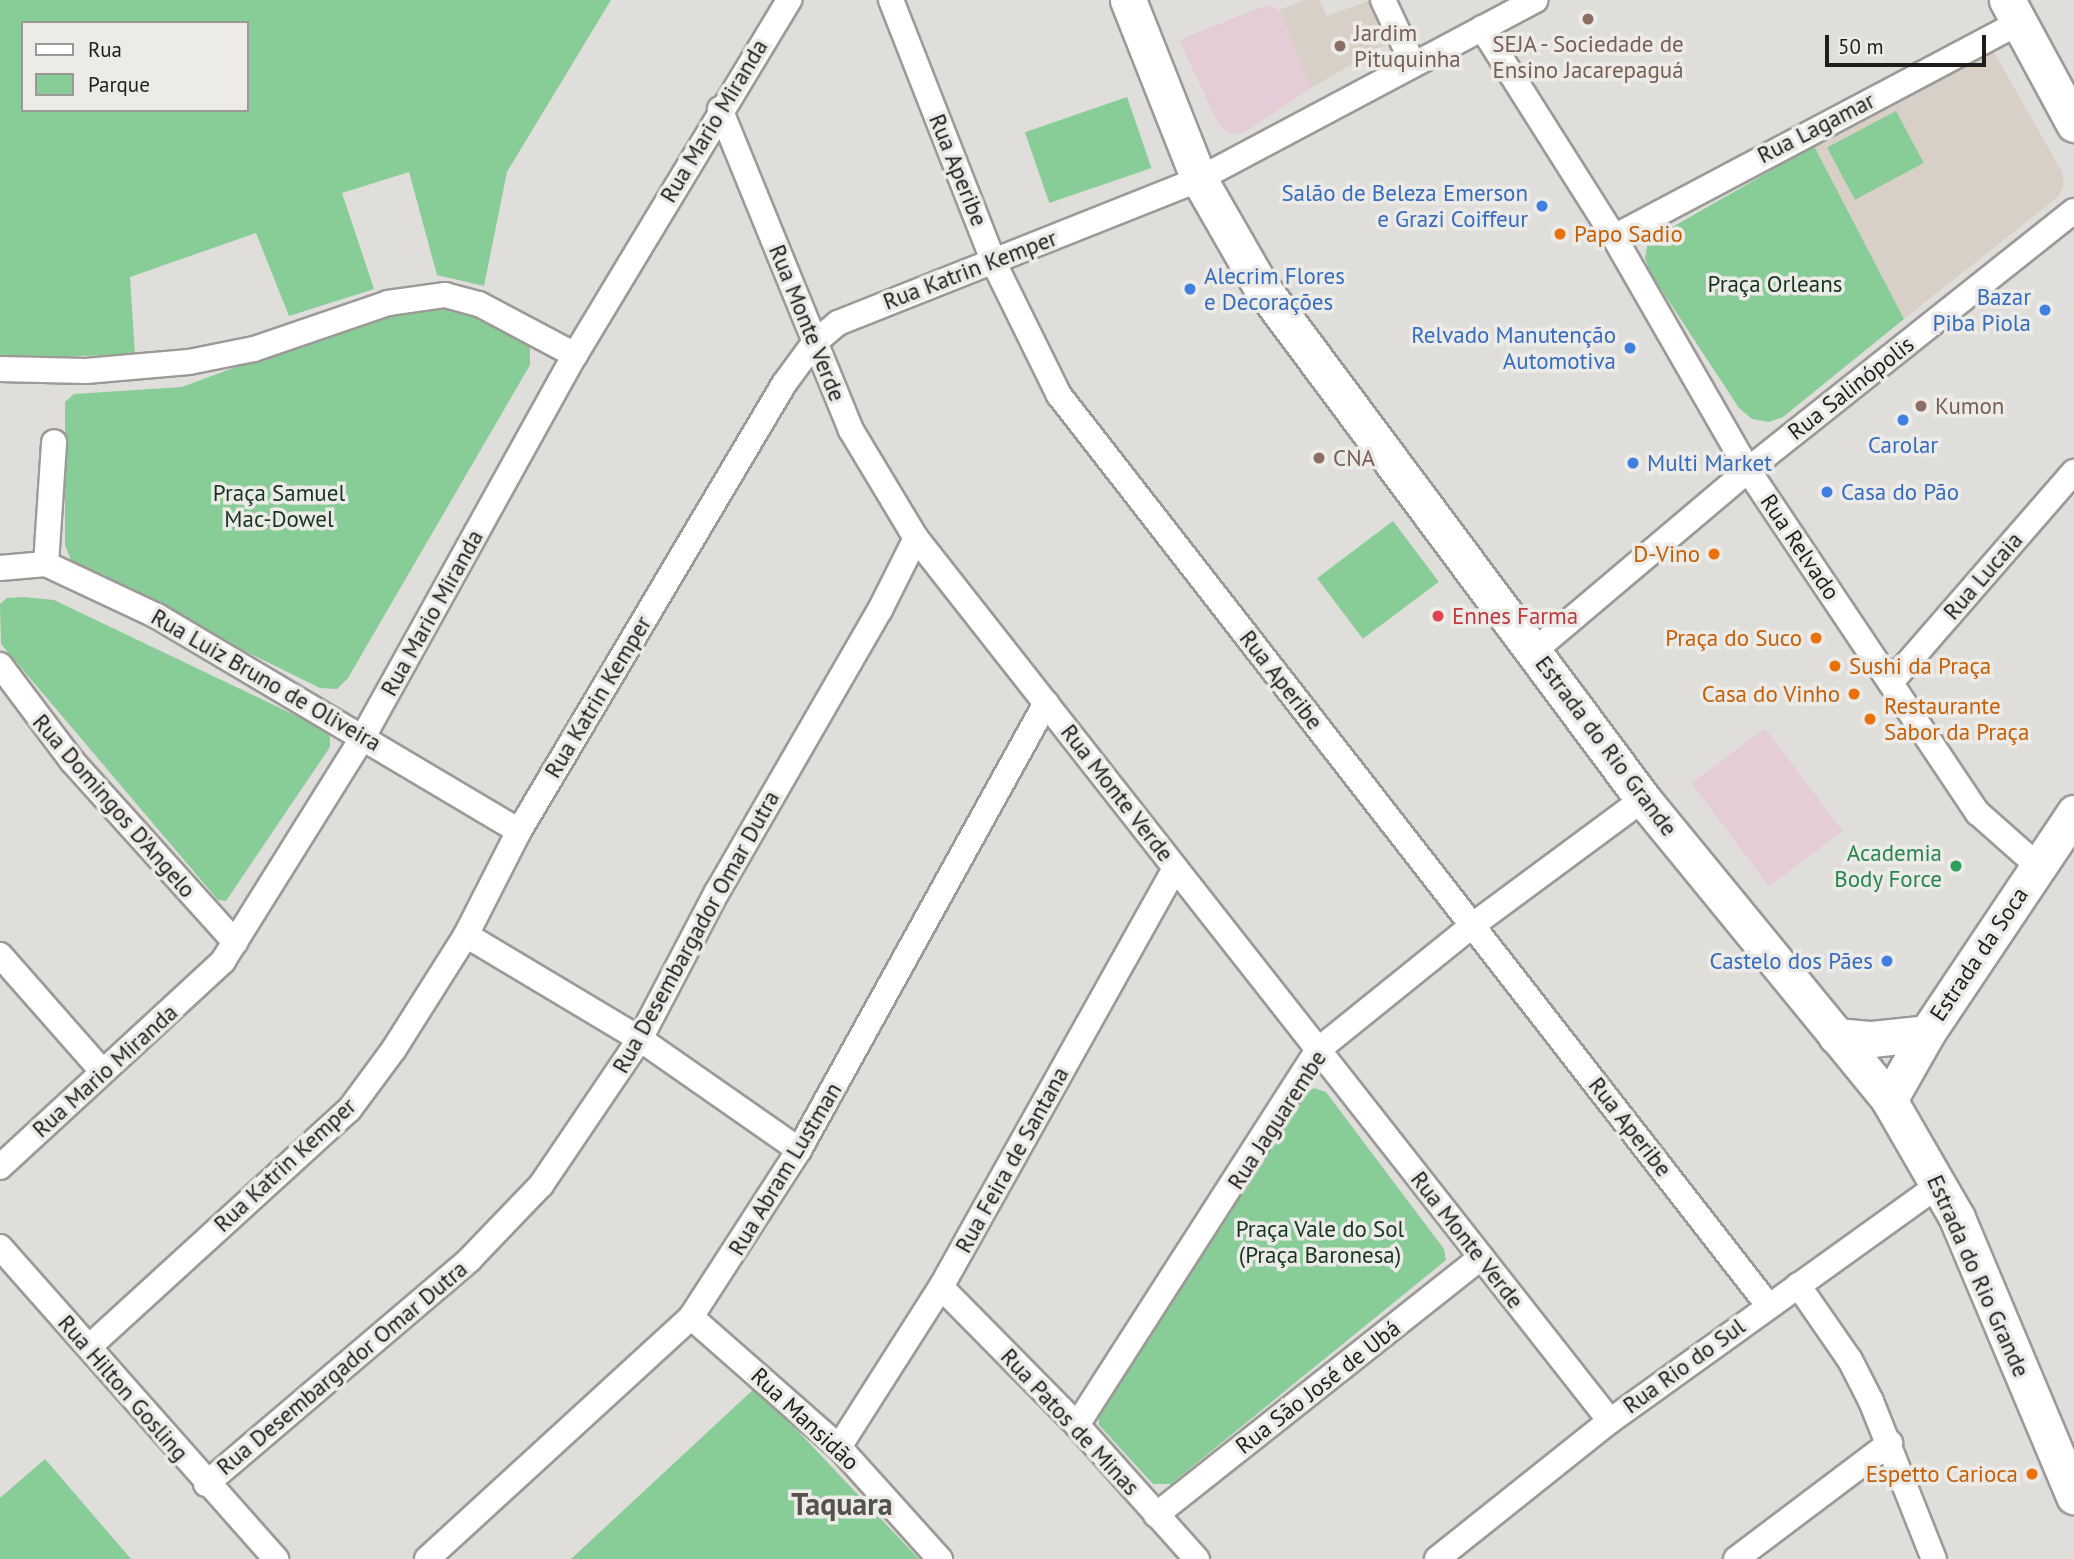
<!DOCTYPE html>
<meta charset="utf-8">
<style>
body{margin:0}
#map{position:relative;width:2074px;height:1559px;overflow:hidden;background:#e0dedb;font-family:"PT Sans",sans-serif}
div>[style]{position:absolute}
.commercial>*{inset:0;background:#e5cdd8;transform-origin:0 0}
.built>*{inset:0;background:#d8d0c7}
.green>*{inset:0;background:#88cc97;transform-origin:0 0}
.roads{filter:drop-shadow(2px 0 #9c9a97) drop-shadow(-2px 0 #9c9a97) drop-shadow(0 2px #9c9a97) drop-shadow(0 -2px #9c9a97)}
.street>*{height:24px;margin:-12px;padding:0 12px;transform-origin:12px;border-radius:12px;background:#fff}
.secondary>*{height:35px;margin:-17.5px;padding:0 17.5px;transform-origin:17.5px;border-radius:17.5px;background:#fff}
.dots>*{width:19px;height:19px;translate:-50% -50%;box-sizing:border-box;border:4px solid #edebe8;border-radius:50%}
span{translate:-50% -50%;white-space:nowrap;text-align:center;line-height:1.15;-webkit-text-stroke:7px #edebe8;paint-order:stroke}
.education-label{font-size:23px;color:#785e54}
.left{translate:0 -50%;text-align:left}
.street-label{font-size:23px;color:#1e1d1c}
.shop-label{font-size:23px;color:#366cbe}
.right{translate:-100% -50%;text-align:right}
.food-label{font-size:23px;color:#c56008}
.park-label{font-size:23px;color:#15361e}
.health-label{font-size:23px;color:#be3a42}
.leisure-label{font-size:23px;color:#27864d}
.district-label{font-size:30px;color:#54514f;font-weight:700}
.legend{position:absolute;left:21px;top:21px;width:228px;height:91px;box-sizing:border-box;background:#edebe8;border:2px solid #9a9996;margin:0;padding:9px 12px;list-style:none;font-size:21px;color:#1e1d1c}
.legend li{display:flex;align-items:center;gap:14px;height:35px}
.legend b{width:35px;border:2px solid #9a9996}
.scale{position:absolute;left:1825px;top:35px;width:161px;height:32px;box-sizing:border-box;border:4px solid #1e1d1c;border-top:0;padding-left:9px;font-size:21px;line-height:24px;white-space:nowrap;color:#1e1d1c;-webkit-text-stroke:5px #edebe8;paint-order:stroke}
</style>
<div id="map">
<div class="commercial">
<i style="clip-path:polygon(1269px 4px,1279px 10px,1311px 88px,1244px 133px,1229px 134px,1218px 123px,1179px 40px)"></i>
<i style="left:1765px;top:728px;width:129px;height:92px;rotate:53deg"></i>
</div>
<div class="built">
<i style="clip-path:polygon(1304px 0,1319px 0,1327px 16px,1371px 0,1389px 43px,1311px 88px,1279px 10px)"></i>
<i style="clip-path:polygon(1994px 52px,2062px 172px,2064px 185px,2059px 196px,1904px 319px,1814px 146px)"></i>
</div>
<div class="green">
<i style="clip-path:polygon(evenodd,0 0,611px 0,507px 172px,484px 286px,437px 275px,409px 172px,342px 193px,374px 289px,289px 316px,256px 233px,130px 277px,135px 355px,0 357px,0 0,23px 23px,247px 23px,247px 110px,23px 110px,23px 23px)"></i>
<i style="left:1127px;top:97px;width:75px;height:108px;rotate:71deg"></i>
<i style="left:1896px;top:111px;width:59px;height:78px;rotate:62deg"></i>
<i style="clip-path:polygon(1814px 146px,1904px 319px,1783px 417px,1769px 422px,1752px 419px,1739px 408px,1651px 274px,1645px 258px,1648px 241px)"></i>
<i style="clip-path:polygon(441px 302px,520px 334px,530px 347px,530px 365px,348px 678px,337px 689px,320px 688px,82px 571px,71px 560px,65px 545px,65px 402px,74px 394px,182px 387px,408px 303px)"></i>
<i style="left:1393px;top:521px;width:76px;height:95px;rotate:53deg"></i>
<i style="clip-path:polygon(24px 597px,54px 600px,324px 729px,330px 737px,330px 747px,226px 901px,218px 900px,1px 644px,0 604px,7px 598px)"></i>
<i style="clip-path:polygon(1314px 1088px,1326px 1092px,1444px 1249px,1446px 1260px,1171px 1484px,1153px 1484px,1099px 1425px,1098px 1406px,1304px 1095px)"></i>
<i style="clip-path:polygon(756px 1387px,919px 1559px,571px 1559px)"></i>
<i style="clip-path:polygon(45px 1459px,131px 1559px,0 1559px,0 1498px)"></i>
</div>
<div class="roads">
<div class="street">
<i style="left:891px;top:0;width:282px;rotate:68.6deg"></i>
<i style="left:994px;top:263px;width:147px;rotate:63.8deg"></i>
<i style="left:1059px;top:395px;width:1154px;rotate:52.08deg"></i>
<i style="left:1383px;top:0;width:71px;rotate:64.9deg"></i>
<i style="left:1482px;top:28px;width:247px;rotate:57.7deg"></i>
<i style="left:1614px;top:237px;width:269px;rotate:60.1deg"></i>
<i style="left:1748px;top:470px;width:413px;rotate:56.2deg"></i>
<i style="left:1978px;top:813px;width:80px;rotate:41.5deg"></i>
<i style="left:720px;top:109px;width:347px;rotate:67.8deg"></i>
<i style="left:851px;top:430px;width:126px;rotate:59deg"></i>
<i style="left:916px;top:538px;width:1123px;rotate:51.83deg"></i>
<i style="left:1614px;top:237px;width:458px;rotate:-27.9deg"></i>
<i style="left:0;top:369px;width:86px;rotate:1.3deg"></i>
<i style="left:86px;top:371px;width:103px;rotate:-5deg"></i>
<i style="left:189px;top:362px;width:66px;rotate:-11.3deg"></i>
<i style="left:254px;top:349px;width:142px;rotate:-18.9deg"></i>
<i style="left:388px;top:303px;width:58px;rotate:-8deg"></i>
<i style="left:445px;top:295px;width:35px;rotate:15deg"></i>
<i style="left:479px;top:304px;width:109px;rotate:28deg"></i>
<i style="left:46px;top:564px;width:122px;rotate:-86.2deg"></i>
<i style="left:0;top:568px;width:46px;rotate:-5deg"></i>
<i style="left:46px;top:564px;width:123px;rotate:25.1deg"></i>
<i style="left:157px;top:616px;width:421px;rotate:30.7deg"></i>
<i style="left:1534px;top:651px;width:280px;rotate:-40.2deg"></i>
<i style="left:1748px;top:470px;width:416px;rotate:-38.5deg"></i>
<i style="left:0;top:665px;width:120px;rotate:53.1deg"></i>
<i style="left:72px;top:761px;width:244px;rotate:48deg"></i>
<i style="left:1892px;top:681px;width:277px;rotate:-49deg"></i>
<i style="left:466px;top:935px;width:203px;rotate:30.9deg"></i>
<i style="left:640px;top:1039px;width:194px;rotate:34.9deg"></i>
<i style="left:0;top:955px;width:154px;rotate:48.7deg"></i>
<i style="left:0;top:1167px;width:304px;rotate:-42.7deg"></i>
<i style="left:223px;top:961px;width:264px;rotate:-58deg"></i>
<i style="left:363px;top:737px;width:437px;rotate:-61deg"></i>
<i style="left:575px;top:355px;width:415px;rotate:-58.9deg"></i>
<i style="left:0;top:1247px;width:417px;rotate:48.5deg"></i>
<i style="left:1798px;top:1285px;width:91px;rotate:55.3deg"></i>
<i style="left:1850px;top:1360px;width:46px;rotate:62.9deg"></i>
<i style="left:1871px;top:1401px;width:170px;rotate:68.3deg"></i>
<i style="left:941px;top:1287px;width:194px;rotate:45.4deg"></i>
<i style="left:1077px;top:1425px;width:180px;rotate:48.2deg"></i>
<i style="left:691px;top:1317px;width:197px;rotate:41.3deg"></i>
<i style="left:839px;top:1447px;width:151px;rotate:48deg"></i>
<i style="left:89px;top:1347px;width:352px;rotate:-42.4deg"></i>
<i style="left:349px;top:1110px;width:76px;rotate:-53.6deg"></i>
<i style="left:394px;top:1049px;width:135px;rotate:-57.7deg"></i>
<i style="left:466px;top:935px;width:117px;rotate:-63deg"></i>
<i style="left:519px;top:831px;width:520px;rotate:-59.34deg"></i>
<i style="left:784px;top:384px;width:51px;rotate:-53.8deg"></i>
<i style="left:814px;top:343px;width:31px;rotate:-40deg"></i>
<i style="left:838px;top:323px;width:389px;rotate:-21.7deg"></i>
<i style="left:1199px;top:179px;width:381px;rotate:-28deg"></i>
<i style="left:1077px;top:1425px;width:446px;rotate:-57.3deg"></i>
<i style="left:1318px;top:1050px;width:199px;rotate:-38.9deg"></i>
<i style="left:1473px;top:925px;width:212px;rotate:-36.5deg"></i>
<i style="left:839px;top:1447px;width:190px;rotate:-57.5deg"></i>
<i style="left:941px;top:1287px;width:480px;rotate:-60.8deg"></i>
<i style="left:206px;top:1484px;width:347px;rotate:-40.4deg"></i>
<i style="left:470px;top:1259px;width:103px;rotate:-46.2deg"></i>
<i style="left:541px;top:1185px;width:176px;rotate:-55.9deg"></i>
<i style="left:640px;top:1039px;width:166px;rotate:-62.4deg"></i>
<i style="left:717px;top:892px;width:326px;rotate:-60deg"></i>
<i style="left:880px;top:610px;width:80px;rotate:-63.4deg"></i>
<i style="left:1156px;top:1515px;width:414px;rotate:-38.4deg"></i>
<i style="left:427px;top:1559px;width:358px;rotate:-42.5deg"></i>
<i style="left:691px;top:1317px;width:199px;rotate:-57.1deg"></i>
<i style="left:799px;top:1150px;width:511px;rotate:-61.08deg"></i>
<i style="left:1437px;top:1559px;width:221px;rotate:-38.6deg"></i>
<i style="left:1610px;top:1421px;width:405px;rotate:-35.7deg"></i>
<i style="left:1736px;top:1559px;width:193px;rotate:-37deg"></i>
</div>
<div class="secondary">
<i style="left:1128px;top:0;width:193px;rotate:68.4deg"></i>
<i style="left:1199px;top:179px;width:122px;rotate:60.1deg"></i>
<i style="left:1260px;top:285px;width:641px;rotate:53.31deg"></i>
<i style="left:1643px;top:799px;width:389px;rotate:50.7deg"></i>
<i style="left:1889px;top:1100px;width:136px;rotate:60deg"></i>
<i style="left:1957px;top:1218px;width:302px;rotate:67.2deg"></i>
<i style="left:2007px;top:0;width:141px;rotate:61.6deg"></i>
<i style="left:1836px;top:1036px;width:36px;rotate:5deg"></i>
<i style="left:1872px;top:1039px;width:55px;rotate:-6.2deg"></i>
<i style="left:1889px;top:1100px;width:77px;rotate:-60.4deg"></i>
<i style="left:1927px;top:1033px;width:265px;rotate:-56.2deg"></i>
</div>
</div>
<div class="dots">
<i style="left:1588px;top:19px;background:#8d6e63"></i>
<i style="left:1340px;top:46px;background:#8d6e63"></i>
<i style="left:1542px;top:206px;background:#3f7fe0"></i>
<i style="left:1560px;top:234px;background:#e8710a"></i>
<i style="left:1190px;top:289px;background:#3f7fe0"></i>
<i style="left:2045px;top:310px;background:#3f7fe0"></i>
<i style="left:1630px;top:348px;background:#3f7fe0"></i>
<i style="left:1921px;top:406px;background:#8d6e63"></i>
<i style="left:1903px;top:420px;background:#3f7fe0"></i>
<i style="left:1319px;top:458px;background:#8d6e63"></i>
<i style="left:1633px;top:463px;background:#3f7fe0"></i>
<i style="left:1827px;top:492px;background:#3f7fe0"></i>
<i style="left:1714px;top:554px;background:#e8710a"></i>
<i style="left:1438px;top:616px;background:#e0444e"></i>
<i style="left:1816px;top:638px;background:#e8710a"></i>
<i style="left:1835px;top:666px;background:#e8710a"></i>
<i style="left:1854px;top:694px;background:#e8710a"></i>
<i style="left:1870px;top:719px;background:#e8710a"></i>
<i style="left:1956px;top:866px;background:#2e9e5b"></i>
<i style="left:1887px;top:961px;background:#3f7fe0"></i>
<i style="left:2032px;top:1474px;background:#e8710a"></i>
</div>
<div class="education-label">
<span class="left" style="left:1354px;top:46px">Jardim<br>Pituquinha</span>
<span style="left:1588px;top:57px">SEJA - Sociedade de<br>Ensino Jacarepaguá</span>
<span class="left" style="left:1935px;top:406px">Kumon</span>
<span class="left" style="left:1333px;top:458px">CNA</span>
</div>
<div class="street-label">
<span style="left:714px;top:121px;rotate:-59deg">Rua Mario Miranda</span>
<span style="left:1816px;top:128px;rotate:-27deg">Rua Lagamar</span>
<span style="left:958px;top:170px;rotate:68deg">Rua Aperibe</span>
<span style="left:970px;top:270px;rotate:-21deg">Rua Katrin Kemper</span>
<span style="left:807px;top:323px;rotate:68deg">Rua Monte Verde</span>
<span style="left:1851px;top:388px;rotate:-38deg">Rua Salinópolis</span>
<span style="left:1800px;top:547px;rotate:56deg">Rua Relvado</span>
<span style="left:1983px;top:576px;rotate:-49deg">Rua Lucaia</span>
<span style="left:432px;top:613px;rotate:-61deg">Rua Mario Miranda</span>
<span style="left:266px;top:680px;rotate:30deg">Rua Luiz Bruno de Oliveira</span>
<span style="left:1281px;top:680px;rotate:52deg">Rua Aperibe</span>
<span style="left:598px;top:697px;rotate:-59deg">Rua Katrin Kemper</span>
<span style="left:1606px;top:746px;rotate:53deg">Estrada do Rio Grande</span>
<span style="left:1117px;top:793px;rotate:52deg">Rua Monte Verde</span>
<span style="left:114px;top:806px;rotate:49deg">Rua Domingos D'Angelo</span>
<span style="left:696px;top:932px;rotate:-61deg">Rua Desembargador Omar Dutra</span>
<span style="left:1979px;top:954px;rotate:-56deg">Estrada da Soca</span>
<span style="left:105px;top:1071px;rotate:-42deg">Rua Mario Miranda</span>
<span style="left:1277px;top:1120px;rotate:-57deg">Rua Jaguarembe</span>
<span style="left:1630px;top:1127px;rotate:52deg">Rua Aperibe</span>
<span style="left:1012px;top:1160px;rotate:-61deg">Rua Feira de Santana</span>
<span style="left:285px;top:1165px;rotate:-43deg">Rua Katrin Kemper</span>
<span style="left:785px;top:1169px;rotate:-59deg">Rua Abram Lustman</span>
<span style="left:1467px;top:1240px;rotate:52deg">Rua Monte Verde</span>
<span style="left:1978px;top:1276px;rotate:66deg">Estrada do Rio Grande</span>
<span style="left:1684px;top:1366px;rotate:-36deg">Rua Rio do Sul</span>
<span style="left:342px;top:1368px;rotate:-40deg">Rua Desembargador Omar Dutra</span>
<span style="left:1318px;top:1387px;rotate:-38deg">Rua São José de Ubá</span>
<span style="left:123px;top:1388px;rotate:49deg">Rua Hilton Gosling</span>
<span style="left:805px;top:1419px;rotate:43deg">Rua Mansidão</span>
<span style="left:1070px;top:1422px;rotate:47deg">Rua Patos de Minas</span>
</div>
<div class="shop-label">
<span class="right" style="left:1528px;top:206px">Salão de Beleza Emerson<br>e Grazi Coiffeur</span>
<span class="left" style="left:1204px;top:289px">Alecrim Flores<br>e Decorações</span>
<span class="right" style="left:2031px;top:310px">Bazar<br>Piba Piola</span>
<span class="right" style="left:1616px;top:348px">Relvado Manutenção<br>Automotiva</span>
<span style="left:1903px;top:445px">Carolar</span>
<span class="left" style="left:1647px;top:463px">Multi Market</span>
<span class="left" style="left:1841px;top:492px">Casa do Pão</span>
<span class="right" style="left:1873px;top:961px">Castelo dos Pães</span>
</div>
<div class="food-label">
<span class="left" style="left:1574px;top:234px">Papo Sadio</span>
<span class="right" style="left:1700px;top:554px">D-Vino</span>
<span class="right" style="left:1802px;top:638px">Praça do Suco</span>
<span class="left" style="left:1849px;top:666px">Sushi da Praça</span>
<span class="right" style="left:1840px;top:694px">Casa do Vinho</span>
<span class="left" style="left:1884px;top:719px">Restaurante<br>Sabor da Praça</span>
<span class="right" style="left:2018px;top:1474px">Espetto Carioca</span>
</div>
<div class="park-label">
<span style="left:1775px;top:284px">Praça Orleans</span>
<span style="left:279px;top:506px">Praça Samuel<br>Mac-Dowel</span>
<span style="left:1320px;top:1242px">Praça Vale do Sol<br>(Praça Baronesa)</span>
</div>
<div class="health-label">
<span class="left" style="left:1452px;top:616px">Ennes Farma</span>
</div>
<div class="leisure-label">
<span class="right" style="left:1942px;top:866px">Academia<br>Body Force</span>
</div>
<div class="district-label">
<span style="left:842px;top:1504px">Taquara</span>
</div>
<ul class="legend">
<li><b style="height:9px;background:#fff"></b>Rua</li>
<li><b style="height:19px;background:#88cc97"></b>Parque</li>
</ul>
<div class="scale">50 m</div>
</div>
